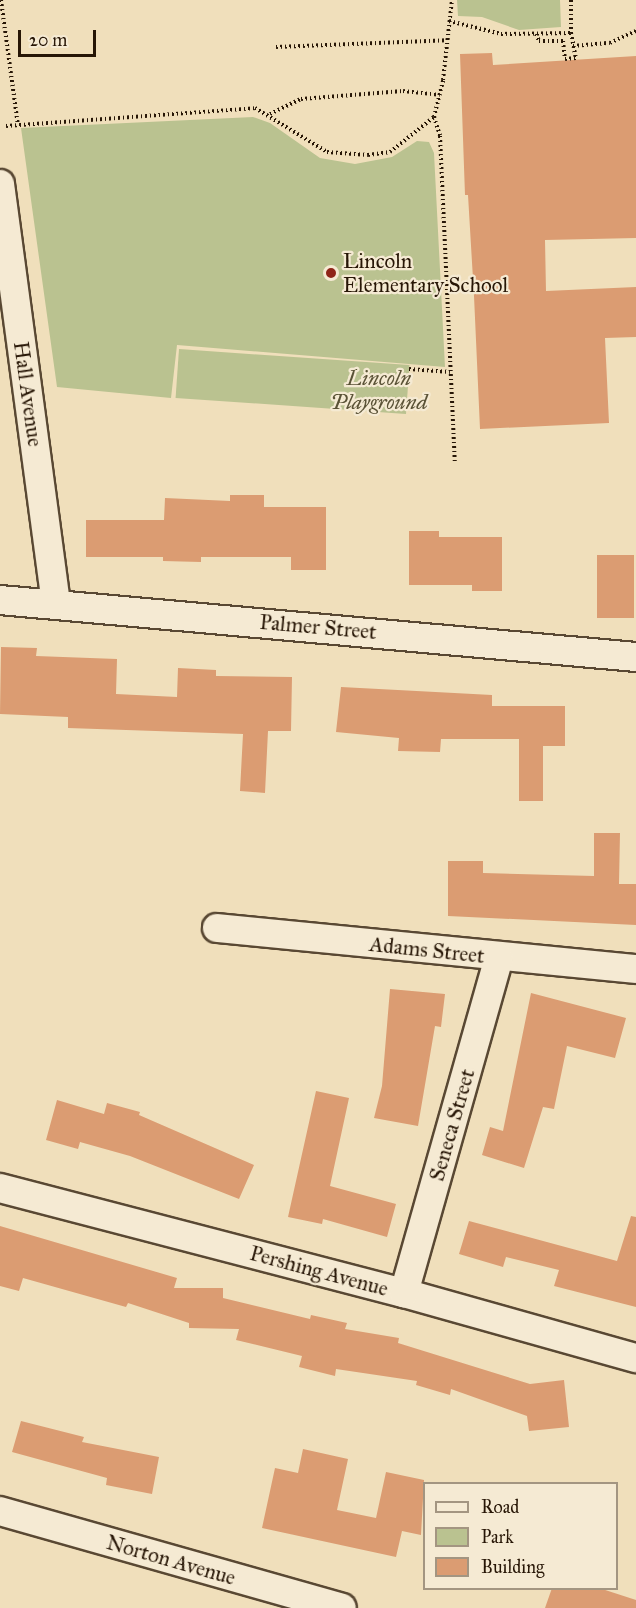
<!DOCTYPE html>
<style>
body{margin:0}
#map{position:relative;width:636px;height:1608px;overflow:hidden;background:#f0dfbb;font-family:"IM FELL Great Primer",serif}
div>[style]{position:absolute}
.green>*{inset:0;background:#bac290;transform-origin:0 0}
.building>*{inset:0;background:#db9c72;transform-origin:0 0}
.path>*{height:4px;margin-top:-2px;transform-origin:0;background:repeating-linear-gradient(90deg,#271606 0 1.5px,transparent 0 4.5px)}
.roads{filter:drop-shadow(2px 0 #594833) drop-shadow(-2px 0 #594833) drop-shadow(0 2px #594833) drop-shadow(0 -2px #594833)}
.minor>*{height:28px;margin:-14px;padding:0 14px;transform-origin:14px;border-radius:14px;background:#f5ead3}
.dots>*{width:16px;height:16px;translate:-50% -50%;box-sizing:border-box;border:3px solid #f5ead3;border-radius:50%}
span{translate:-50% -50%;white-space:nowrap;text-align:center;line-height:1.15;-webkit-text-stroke:4.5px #f5ead3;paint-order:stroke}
.poi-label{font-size:21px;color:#271606}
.left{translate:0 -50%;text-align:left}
.park-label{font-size:21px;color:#5a5236;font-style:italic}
.street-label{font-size:21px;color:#271606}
.legend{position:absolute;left:423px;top:1482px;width:195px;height:108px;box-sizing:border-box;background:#f5ead3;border:2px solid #a39581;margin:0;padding:8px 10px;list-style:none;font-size:18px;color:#271606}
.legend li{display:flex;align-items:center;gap:12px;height:30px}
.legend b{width:30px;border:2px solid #a39581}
.scale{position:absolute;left:18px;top:30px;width:78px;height:27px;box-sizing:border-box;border:3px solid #271606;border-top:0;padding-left:8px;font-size:18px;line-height:21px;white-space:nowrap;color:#271606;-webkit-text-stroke:4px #f5ead3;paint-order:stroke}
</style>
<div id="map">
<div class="green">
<i style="clip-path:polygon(457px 0,560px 0,561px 27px,519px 30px,482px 17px,458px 16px)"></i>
<i style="clip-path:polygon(253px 117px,270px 123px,320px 158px,355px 164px,392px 157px,417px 141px,429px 142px,434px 153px,445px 367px,177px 345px,171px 398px,57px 387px,21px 128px)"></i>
<i style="left:179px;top:349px;width:231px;height:49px;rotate:4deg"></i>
</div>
<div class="building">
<i style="clip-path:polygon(492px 53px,493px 65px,636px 56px,636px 238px,545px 240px,546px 291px,636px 287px,636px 337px,605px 338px,609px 423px,480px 429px,474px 296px,468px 195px,465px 195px,460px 54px)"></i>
<i style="clip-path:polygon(230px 495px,264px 495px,264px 507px,326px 507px,326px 570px,291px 570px,291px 557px,201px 557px,201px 562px,163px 561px,163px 557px,86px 557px,86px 520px,164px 520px,165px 498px,230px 501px)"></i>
<i style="clip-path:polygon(409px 531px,439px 531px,439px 537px,502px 537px,502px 591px,472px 591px,472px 585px,409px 585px)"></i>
<i style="left:597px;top:555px;width:37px;height:63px"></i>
<i style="clip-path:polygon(1px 647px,37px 648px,36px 656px,117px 659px,116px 694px,177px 697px,178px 668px,216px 670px,216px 676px,292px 677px,291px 731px,268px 731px,265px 793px,240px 791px,243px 734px,68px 728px,68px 717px,0 714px)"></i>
<i style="clip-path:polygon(341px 687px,492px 695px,492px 706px,565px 706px,565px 746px,543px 746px,543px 801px,519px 801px,519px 739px,441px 739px,440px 752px,398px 751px,399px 738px,336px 732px)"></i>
<i style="clip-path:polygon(594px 833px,620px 833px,619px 884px,636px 884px,636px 925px,448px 916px,448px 861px,483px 861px,483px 873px,594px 876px)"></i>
<i style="clip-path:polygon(390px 989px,445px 994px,441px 1027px,435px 1026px,418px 1126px,374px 1118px,382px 1086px)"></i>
<i style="clip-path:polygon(531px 993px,626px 1018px,615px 1058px,567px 1046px,554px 1109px,543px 1107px,524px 1168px,482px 1155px,490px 1127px,503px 1131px)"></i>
<i style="clip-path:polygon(316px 1091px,349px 1098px,330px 1186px,396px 1204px,387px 1237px,323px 1219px,322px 1224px,288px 1217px)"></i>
<i style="clip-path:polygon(57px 1100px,104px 1114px,107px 1103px,140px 1112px,139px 1115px,254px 1165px,239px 1199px,130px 1156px,80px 1142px,78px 1149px,46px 1140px)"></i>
<i style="clip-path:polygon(631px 1216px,636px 1217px,636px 1307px,554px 1286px,559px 1270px,506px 1257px,503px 1267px,459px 1254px,469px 1221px,617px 1261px)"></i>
<i style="clip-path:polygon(0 1226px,177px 1278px,174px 1288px,223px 1288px,223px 1298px,310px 1319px,311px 1315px,347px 1323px,345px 1329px,399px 1338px,398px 1343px,530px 1384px,564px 1380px,569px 1427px,529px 1431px,527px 1416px,451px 1389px,450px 1395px,416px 1385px,417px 1381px,336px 1369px,335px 1376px,299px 1367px,302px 1356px,236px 1340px,239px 1329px,189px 1328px,189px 1323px,128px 1303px,126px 1307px,23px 1278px,19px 1291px,0 1286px)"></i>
<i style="clip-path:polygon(21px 1421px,84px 1437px,82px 1442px,159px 1457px,152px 1494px,106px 1485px,107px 1478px,12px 1452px)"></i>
<i style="clip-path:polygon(303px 1449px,348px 1459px,337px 1510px,376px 1518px,386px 1472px,424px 1480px,421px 1535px,402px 1531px,396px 1557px,262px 1528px,275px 1468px,298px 1473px)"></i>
<i style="clip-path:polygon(552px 1588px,599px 1588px,636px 1600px,636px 1608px,545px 1608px)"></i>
</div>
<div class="path">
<i style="left:1px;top:0;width:126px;rotate:82.3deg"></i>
<i style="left:449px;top:21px;width:54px;rotate:14deg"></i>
<i style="left:501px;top:34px;width:70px;rotate:-0.8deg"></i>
<i style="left:571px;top:33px;width:33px;rotate:-90deg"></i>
<i style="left:571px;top:33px;width:26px;rotate:79deg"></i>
<i style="left:536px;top:34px;width:8px;rotate:67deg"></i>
<i style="left:539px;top:41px;width:24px"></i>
<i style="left:563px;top:41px;width:18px;rotate:84deg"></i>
<i style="left:565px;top:59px;width:11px;rotate:-5deg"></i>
<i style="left:573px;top:46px;width:37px;rotate:-5deg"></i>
<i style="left:610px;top:43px;width:29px;rotate:-25deg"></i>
<i style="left:276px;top:47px;width:171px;rotate:-2.3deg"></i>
<i style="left:270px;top:114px;width:34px;rotate:-26deg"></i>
<i style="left:301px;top:99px;width:102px;rotate:-4.5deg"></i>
<i style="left:403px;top:91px;width:37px;rotate:6deg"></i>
<i style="left:434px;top:117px;width:20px;rotate:72deg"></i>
<i style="left:440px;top:136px;width:326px;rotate:87.4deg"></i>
<i style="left:6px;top:126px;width:250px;rotate:-4.1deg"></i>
<i style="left:255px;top:108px;width:84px;rotate:31.4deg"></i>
<i style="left:327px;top:152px;width:41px;rotate:4.2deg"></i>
<i style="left:368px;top:155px;width:22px;rotate:-8deg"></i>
<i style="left:390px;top:152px;width:56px;rotate:-38.5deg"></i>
<i style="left:434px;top:117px;width:38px;rotate:-76deg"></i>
<i style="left:443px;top:80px;width:81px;rotate:-83.6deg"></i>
<i style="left:409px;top:369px;width:41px;rotate:4.2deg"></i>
</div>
<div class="roads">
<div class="minor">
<i style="left:0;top:184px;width:423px;rotate:82.4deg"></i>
<i style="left:0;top:600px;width:639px;rotate:5.12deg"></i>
<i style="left:217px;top:928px;width:421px;rotate:5.6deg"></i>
<i style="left:0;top:1188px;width:417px;rotate:14.6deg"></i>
<i style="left:404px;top:1293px;width:241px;rotate:15.7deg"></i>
<i style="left:404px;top:1293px;width:348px;rotate:-74.2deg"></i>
<i style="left:0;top:1511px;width:355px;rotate:15.8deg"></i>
</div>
</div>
<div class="dots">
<i style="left:331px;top:273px;background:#8f2418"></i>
</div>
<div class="poi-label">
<span class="left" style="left:343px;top:273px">Lincoln<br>Elementary School</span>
</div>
<div class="park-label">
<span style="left:379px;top:390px">Lincoln<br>Playground</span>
</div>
<div class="street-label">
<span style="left:28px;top:394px;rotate:82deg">Hall Avenue</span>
<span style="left:318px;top:627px;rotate:5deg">Palmer Street</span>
<span style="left:427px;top:950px;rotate:6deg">Adams Street</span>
<span style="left:452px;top:1125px;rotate:-74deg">Seneca Street</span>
<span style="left:319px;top:1271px;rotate:15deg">Pershing Avenue</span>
<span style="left:171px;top:1560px;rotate:16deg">Norton Avenue</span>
</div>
<ul class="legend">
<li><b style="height:8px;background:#f5ead3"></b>Road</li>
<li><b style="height:16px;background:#bac290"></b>Park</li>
<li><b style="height:16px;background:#db9c72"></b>Building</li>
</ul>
<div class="scale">20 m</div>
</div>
